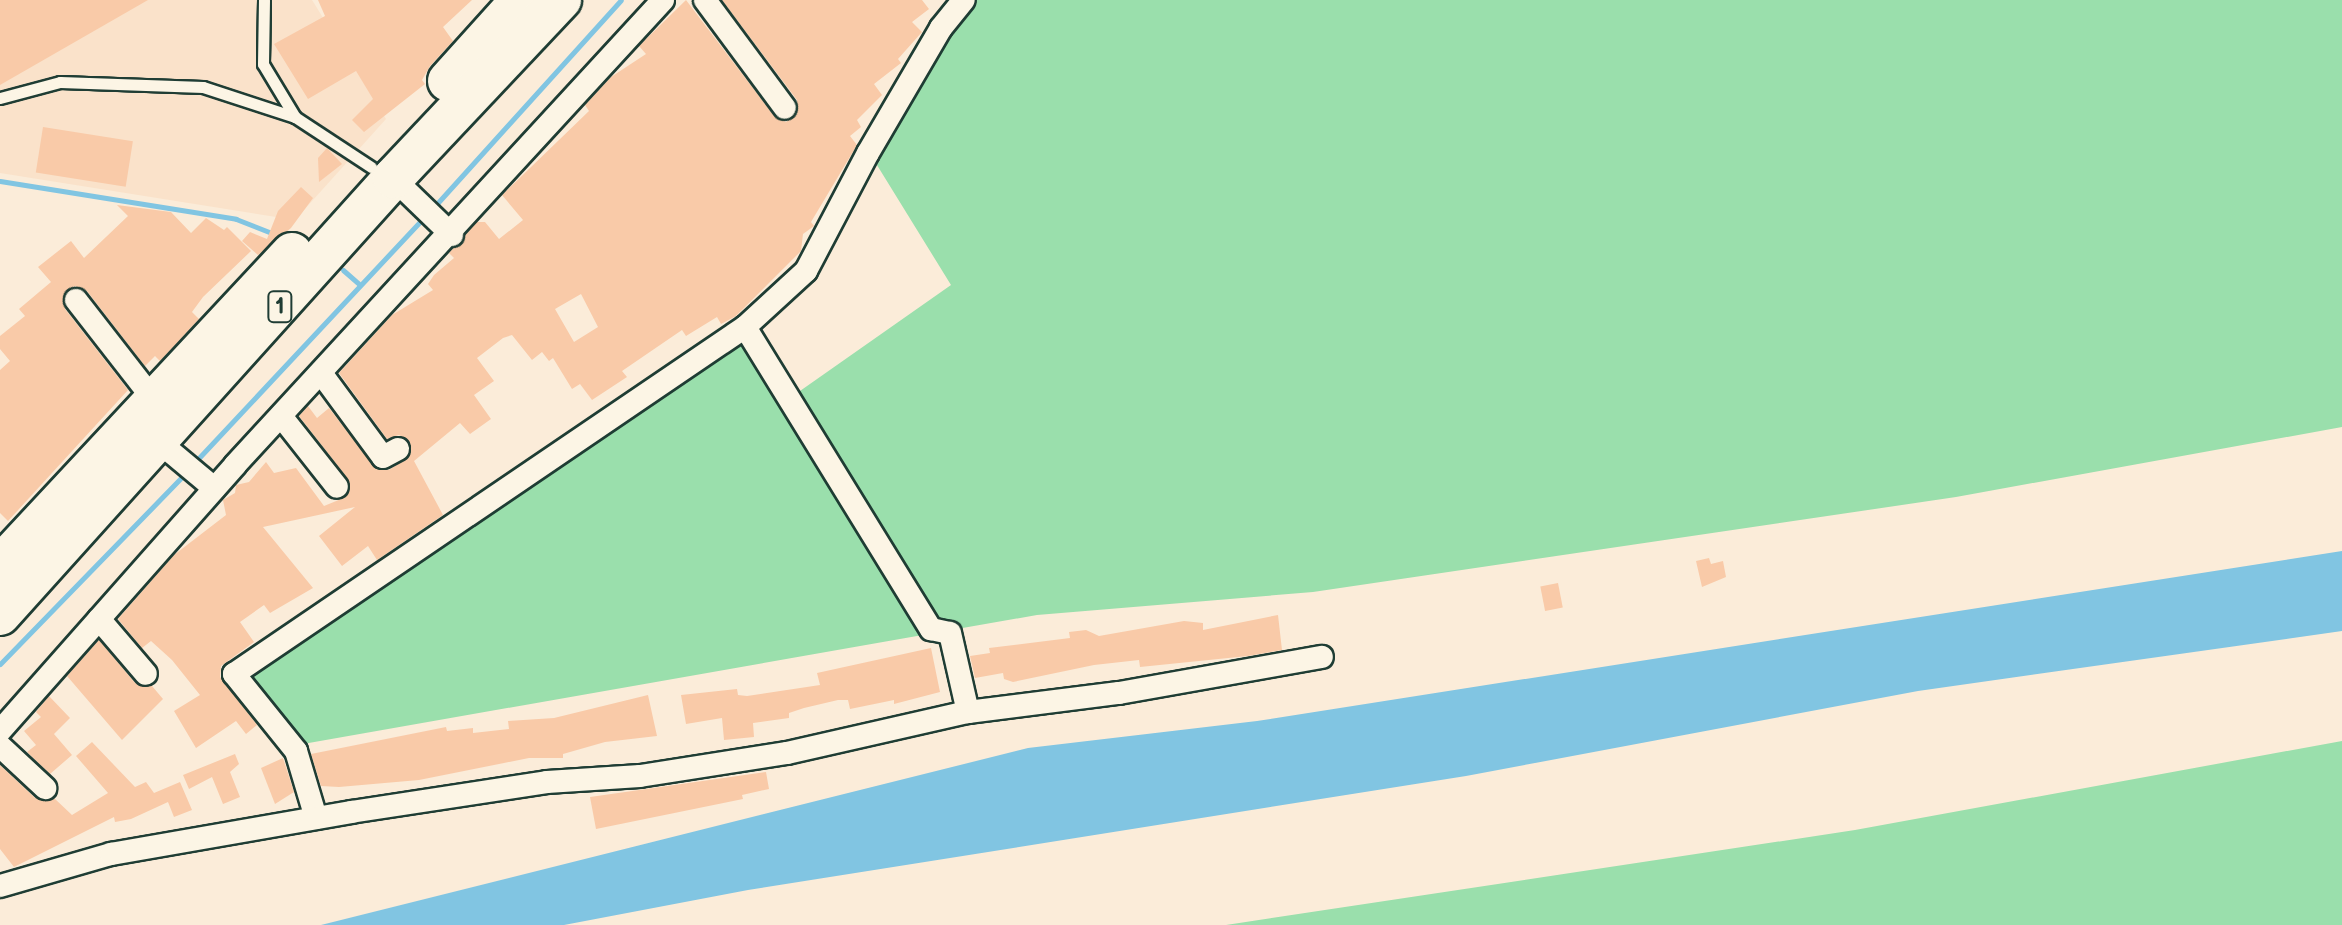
<!DOCTYPE html>
<style>
body{margin:0}
#map{position:relative;width:2342px;height:925px;overflow:hidden;background:#fbecd9;font-family:"Balsamiq Sans",sans-serif}
div>[style]{position:absolute}
.built>*{inset:0;background:#fae2ca}
.green>*{inset:0;background:#9adfac}
.water>*{inset:0;background:#81c5e2}
.stream>*{height:5px;margin:-2.5px;padding:0 2.5px;transform-origin:2.5px;border-radius:2.5px;background:#81c5e2}
.building>*{inset:0;background:#f9caa8;transform-origin:0 0}
.roads{filter:drop-shadow(2px 0 #1f3d34) drop-shadow(-2px 0 #1f3d34) drop-shadow(0 2px #1f3d34) drop-shadow(0 -2px #1f3d34)}
.lane>*{height:11px;margin:-5.5px;padding:0 5.5px;transform-origin:5.5px;border-radius:5.5px;background:#fcf5e5}
.street>*{height:22px;margin:-11px;padding:0 11px;transform-origin:11px;border-radius:11px;background:#fcf5e5}
.highway>*{height:40px;margin:-20px;padding:0 20px;transform-origin:20px;border-radius:20px;background:#fcf5e5}
span{translate:-50% -50%;white-space:nowrap;text-align:center;line-height:1.15;-webkit-text-stroke:6px #fcf5e5;paint-order:stroke}
.shield-label span{padding:2px 6px;background:#fcf5e5;border:2px solid;border-radius:6px;-webkit-text-stroke-width:0}
.shield-label{font-size:22px;color:#1f3d34;font-weight:700}
</style>
<div id="map">
<div class="built">
<i style="clip-path:polygon(0 0,312px 0,386px 119px,295px 220px,0 173px)"></i>
</div>
<div class="green">
<i style="clip-path:polygon(969px 0,2342px 0,2342px 427px,1956px 497px,1313px 592px,1037px 615px,303px 744px,242px 677px,739px 341px,780px 405px,951px 285px,872px 157px)"></i>
<i style="clip-path:polygon(2342px 741px,2342px 925px,1226px 925px,1855px 830px)"></i>
</div>
<div class="water">
<i style="clip-path:polygon(2342px 551px,2342px 631px,1918px 691px,1466px 776px,748px 890px,564px 925px,321px 925px,1028px 748px,1257px 721px)"></i>
</div>
<div class="stream">
<i style="left:0;top:181px;width:239px;rotate:9.1deg"></i>
<i style="left:236px;top:219px;width:41px;rotate:21.5deg"></i>
<i style="left:433px;top:208px;width:280px;rotate:-47.9deg"></i>
<i style="left:343px;top:270px;width:21px;rotate:41deg"></i>
<i style="left:195px;top:462px;width:338px;rotate:-46.9deg"></i>
<i style="left:0;top:664px;width:267px;rotate:-45.8deg"></i>
</div>
<div class="building">
<i style="clip-path:polygon(0 0,148px 0,0 85px)"></i>
<i style="clip-path:polygon(318px 0,472px 0,443px 27px,453px 41px,430px 66px,422px 80px,425px 84px,364px 132px,352px 120px,373px 99px,356px 71px,308px 99px,274px 44px,325px 16px)"></i>
<i style="clip-path:polygon(evenodd,686px 0,774px 116px,786px 122px,797px 114px,797px 100px,722px 0,922px 0,929px 9px,912px 22px,922px 32px,898px 59px,901px 63px,874px 84px,882px 95px,857px 120px,861px 127px,850px 136px,857px 145px,811px 222px,814px 226px,803px 234px,801px 251px,736px 316px,721px 324px,717px 317px,686px 336px,682px 330px,622px 371px,627px 377px,592px 400px,580px 384px,572px 389px,553px 358px,549px 361px,542px 352px,532px 360px,512px 335px,503px 338px,477px 358px,494px 381px,474px 395px,491px 419px,470px 434px,460px 423px,414px 461px,443px 515px,377px 560px,368px 546px,342px 566px,319px 536px,355px 507px,263px 527px,313px 588px,270px 613px,264px 605px,240px 622px,254px 642px,221px 666px,220px 677px,257px 725px,246px 734px,236px 721px,196px 748px,174px 711px,200px 695px,172px 660px,151px 641px,142px 648px,118px 619px,174px 555px,226px 515px,223px 500px,235px 493px,236px 485px,249px 482px,266px 462px,274px 473px,296px 468px,324px 506px,346px 497px,348px 479px,299px 416px,308px 406px,317px 418px,329px 408px,376px 469px,389px 470px,409px 457px,410px 442px,399px 435px,387px 439px,339px 373px,392px 315px,433px 290px,428px 284px,434px 275px,454px 258px,449px 253px,477px 222px,485px 222px,499px 239px,523px 220px,502px 195px,589px 111px,585px 105px,611px 77px,646px 54px,639px 46px,686px 0,581px 294px,598px 327px,574px 342px,555px 309px,581px 294px)"></i>
<i style="left:43px;top:127px;width:91px;height:46px;rotate:9deg"></i>
<i style="clip-path:polygon(327px 148px,342px 164px,319px 182px,318px 158px)"></i>
<i style="clip-path:polygon(301px 187px,313px 198px,291px 228px,258px 255px,242px 241px,250px 232px,267px 239px,278px 211px)"></i>
<i style="clip-path:polygon(117px 205px,171px 212px,191px 233px,206px 218px,224px 230px,227px 227px,251px 251px,203px 297px,192px 312px,199px 319px,160px 361px,155px 356px,145px 366px,87px 291px,75px 286px,67px 290px,65px 309px,128px 390px,8px 521px,0 513px,0 370px,10px 361px,0 349px,0 336px,25px 316px,19px 309px,51px 282px,38px 267px,71px 241px,84px 258px,128px 216px)"></i>
<i style="clip-path:polygon(1709px 558px,1711px 564px,1723px 561px,1726px 577px,1702px 587px,1696px 561px)"></i>
<i style="left:1558px;top:583px;width:25px;height:18px;rotate:79deg"></i>
<i style="clip-path:polygon(1278px 615px,1282px 650px,1248px 656px,1140px 667px,1139px 660px,1094px 665px,1013px 682px,1004px 679px,1003px 673px,975px 678px,970px 656px,990px 653px,989px 648px,1070px 638px,1069px 632px,1086px 630px,1099px 636px,1184px 621px,1203px 623px,1203px 630px)"></i>
<i style="clip-path:polygon(99px 640px,135px 683px,152px 686px,163px 699px,122px 740px,67px 676px)"></i>
<i style="clip-path:polygon(931px 648px,940px 692px,894px 704px,894px 700px,850px 709px,848px 700px,838px 700px,804px 708px,789px 713px,789px 718px,753px 723px,754px 737px,724px 740px,722px 718px,686px 724px,681px 695px,737px 689px,738px 695px,747px 696px,820px 685px,817px 673px)"></i>
<i style="clip-path:polygon(648px 695px,657px 736px,605px 742px,563px 754px,563px 758px,529px 758px,419px 780px,339px 787px,321px 786px,311px 754px,446px 727px,447px 731px,473px 728px,473px 733px,509px 729px,508px 721px,554px 718px)"></i>
<i style="clip-path:polygon(49px 696px,70px 718px,54px 734px,72px 755px,50px 774px,27px 752px,36px 745px,24px 731px,41px 717px,36px 712px)"></i>
<i style="clip-path:polygon(92px 742px,135px 787px,146px 782px,154px 793px,180px 782px,192px 810px,174px 817px,168px 802px,131px 819px,115px 822px,114px 817px,14px 867px,0 849px,0 765px,35px 798px,54px 798px,72px 815px,108px 793px,76px 756px)"></i>
<i style="clip-path:polygon(235px 754px,239px 764px,230px 772px,240px 797px,223px 804px,212px 777px,189px 789px,183px 775px)"></i>
<i style="clip-path:polygon(283px 758px,294px 792px,275px 804px,261px 768px)"></i>
<i style="clip-path:polygon(766px 772px,769px 789px,742px 795px,743px 799px,596px 829px,590px 797px)"></i>
</div>
<div class="roads">
<div class="lane">
<i style="left:264px;top:0;width:64px;rotate:90.9deg"></i>
<i style="left:263px;top:64px;width:62px;rotate:58.9deg"></i>
<i style="left:0;top:98px;width:62px;rotate:-14.9deg"></i>
<i style="left:60px;top:82px;width:143px;rotate:2deg"></i>
<i style="left:203px;top:87px;width:97px;rotate:18.1deg"></i>
<i style="left:295px;top:117px;width:91px;rotate:33.3deg"></i>
</div>
<div class="street">
<i style="left:705px;top:0;width:134px;rotate:53.5deg"></i>
<i style="left:393px;top:178px;width:82px;rotate:44deg"></i>
<i style="left:76px;top:300px;width:125px;rotate:52.1deg"></i>
<i style="left:745px;top:327px;width:83px;rotate:-42.6deg"></i>
<i style="left:806px;top:271px;width:133px;rotate:-62.3deg"></i>
<i style="left:868px;top:153px;width:145px;rotate:-59.7deg"></i>
<i style="left:941px;top:28px;width:36px;rotate:-51deg"></i>
<i style="left:321px;top:373px;width:104px;rotate:53.6deg"></i>
<i style="left:383px;top:457px;width:17px;rotate:-28deg"></i>
<i style="left:281px;top:416px;width:90px;rotate:51.7deg"></i>
<i style="left:159px;top:442px;width:72px;rotate:39.9deg"></i>
<i style="left:99px;top:619px;width:72px;rotate:49.5deg"></i>
<i style="left:0;top:731px;width:355px;rotate:-48.5deg"></i>
<i style="left:235px;top:465px;width:632px;rotate:-47.37deg"></i>
<i style="left:0;top:746px;width:62px;rotate:43deg"></i>
<i style="left:316px;top:818px;width:70px;rotate:-106.6deg"></i>
<i style="left:296px;top:751px;width:99px;rotate:-128.8deg"></i>
<i style="left:234px;top:674px;width:618px;rotate:-34.18deg"></i>
<i style="left:745px;top:327px;width:355px;rotate:58.4deg"></i>
<i style="left:931px;top:629px;width:19px;rotate:12deg"></i>
<i style="left:950px;top:633px;width:81px;rotate:77.2deg"></i>
<i style="left:0;top:886px;width:116px;rotate:-16.1deg"></i>
<i style="left:111px;top:854px;width:244px;rotate:-9.9deg"></i>
<i style="left:351px;top:812px;width:198px;rotate:-8.7deg"></i>
<i style="left:547px;top:782px;width:93px;rotate:-3.7deg"></i>
<i style="left:640px;top:776px;width:149px;rotate:-8.9deg"></i>
<i style="left:787px;top:753px;width:186px;rotate:-12.8deg"></i>
<i style="left:968px;top:712px;width:152px;rotate:-7.2deg"></i>
<i style="left:1119px;top:693px;width:206px;rotate:-10.1deg"></i>
</div>
<div class="highway">
<i style="left:448px;top:81px;width:109px;rotate:-48deg"></i>
<i style="left:0;top:566px;width:428px;rotate:-47deg"></i>
<i style="left:0;top:615px;width:588px;rotate:-48.03deg"></i>
<i style="left:393px;top:178px;width:245px;rotate:-46.7deg"></i>
</div>
</div>
<div class="shield-label">
<span style="left:280px;top:307px">1</span>
</div>
</div>
